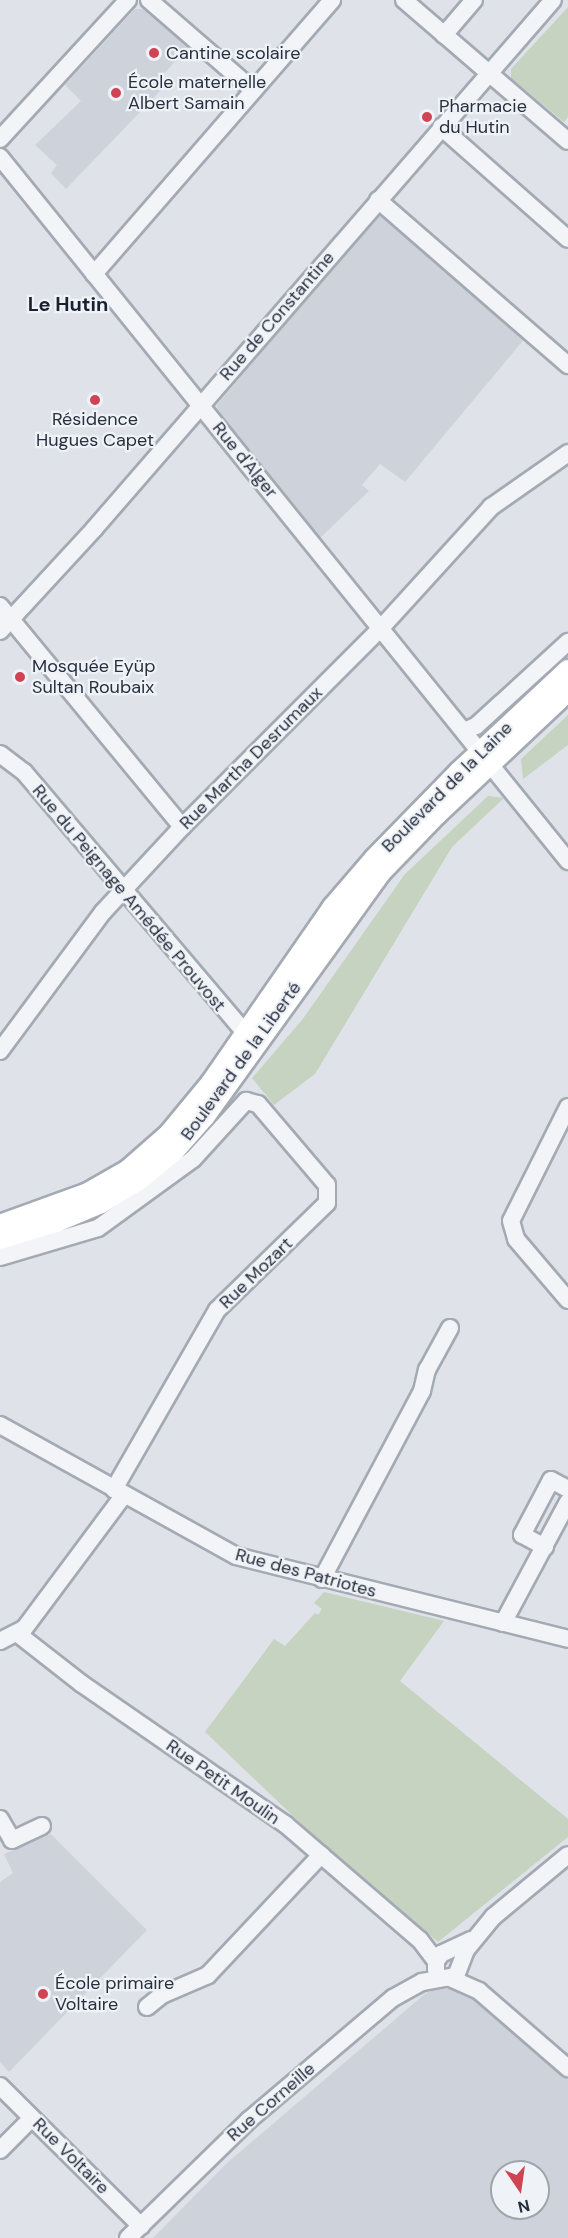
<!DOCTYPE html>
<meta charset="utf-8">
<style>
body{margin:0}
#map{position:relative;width:568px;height:2238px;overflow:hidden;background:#dfe3e9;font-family:"DM Sans",sans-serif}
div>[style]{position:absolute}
.built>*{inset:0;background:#cdd2db}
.green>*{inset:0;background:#c5d3c0}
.roads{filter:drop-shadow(2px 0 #a4aab3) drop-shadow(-2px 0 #a4aab3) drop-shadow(0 2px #a4aab3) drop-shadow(0 -2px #a4aab3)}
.minor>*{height:16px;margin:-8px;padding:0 8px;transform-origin:8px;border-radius:8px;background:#f2f4f7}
.major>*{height:20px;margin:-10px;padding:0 10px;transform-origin:10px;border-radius:10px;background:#fff}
.dots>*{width:16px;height:16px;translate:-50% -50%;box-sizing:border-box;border:3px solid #eff2f6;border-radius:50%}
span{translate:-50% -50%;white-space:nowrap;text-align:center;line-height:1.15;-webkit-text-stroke:4.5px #eff2f6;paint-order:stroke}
.poi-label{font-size:18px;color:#283040}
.left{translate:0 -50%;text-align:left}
.street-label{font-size:18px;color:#283040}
.neighbourhood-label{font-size:20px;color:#1a2131;font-weight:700}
.north{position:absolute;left:490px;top:2160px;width:60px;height:60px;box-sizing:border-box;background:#eff2f6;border:2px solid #9fa4ad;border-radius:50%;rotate:167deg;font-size:16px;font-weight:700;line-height:24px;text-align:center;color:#283040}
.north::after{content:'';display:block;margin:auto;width:21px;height:27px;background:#cf4355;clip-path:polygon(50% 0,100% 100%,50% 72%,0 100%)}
</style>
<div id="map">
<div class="built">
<i style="clip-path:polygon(135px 9px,143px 9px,187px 47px,159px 80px,165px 86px,66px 189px,51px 173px,57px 165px,35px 145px,81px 101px,65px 85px)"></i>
<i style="clip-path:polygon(378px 214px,387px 216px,526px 337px,405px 482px,380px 464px,362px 485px,369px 491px,318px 540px,217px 410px,217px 405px)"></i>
<i style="clip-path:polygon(51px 1834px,147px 1930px,9px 2072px,0 2062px,0 1882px,13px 1873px,4px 1854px)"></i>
<i style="clip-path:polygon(evenodd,433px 1987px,458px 1990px,568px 2053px,568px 2238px,153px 2238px,227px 2163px,433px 1987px,502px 2172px,538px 2172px,538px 2208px,502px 2208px,502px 2172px)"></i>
</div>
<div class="green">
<i style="clip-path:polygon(568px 7px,568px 117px,564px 122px,511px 78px,511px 69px)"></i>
<i style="clip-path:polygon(568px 715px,568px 745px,523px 779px,521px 759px)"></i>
<i style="clip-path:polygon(488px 796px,504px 798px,452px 847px,315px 1074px,274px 1105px,252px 1078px,302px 1020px,405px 874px)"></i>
<i style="clip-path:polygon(324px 1592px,444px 1621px,400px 1681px,568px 1819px,568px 1837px,438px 1942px,315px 1837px,205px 1732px,274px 1639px,285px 1646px,315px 1613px,318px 1615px,322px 1609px,314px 1603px)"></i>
</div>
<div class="roads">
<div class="minor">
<i style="left:149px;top:0;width:138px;rotate:40.9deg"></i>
<i style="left:404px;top:0;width:216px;rotate:40.7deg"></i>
<i style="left:444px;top:35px;width:46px;rotate:-49.4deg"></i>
<i style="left:441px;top:127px;width:169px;rotate:41.4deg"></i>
<i style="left:0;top:139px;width:189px;rotate:-47.4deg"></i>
<i style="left:0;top:157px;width:905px;rotate:51.1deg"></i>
<i style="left:378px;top:200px;width:252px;rotate:41deg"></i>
<i style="left:94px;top:274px;width:363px;rotate:-49deg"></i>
<i style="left:0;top:606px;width:286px;rotate:50.5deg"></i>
<i style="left:0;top:631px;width:139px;rotate:-47.3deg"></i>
<i style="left:94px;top:529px;width:700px;rotate:-49.05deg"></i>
<i style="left:464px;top:731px;width:13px;rotate:-23deg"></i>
<i style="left:476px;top:726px;width:125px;rotate:-42.4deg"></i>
<i style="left:0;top:754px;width:30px;rotate:37deg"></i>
<i style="left:24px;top:772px;width:353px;rotate:49.7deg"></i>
<i style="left:0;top:1051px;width:173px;rotate:-53.5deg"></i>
<i style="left:103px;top:912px;width:116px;rotate:-47.1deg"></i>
<i style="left:182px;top:827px;width:281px;rotate:-45deg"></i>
<i style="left:381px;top:628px;width:164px;rotate:-47.7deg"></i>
<i style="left:491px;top:507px;width:94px;rotate:-35deg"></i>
<i style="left:568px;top:1107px;width:127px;rotate:116.6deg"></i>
<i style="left:511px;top:1221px;width:19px;rotate:74deg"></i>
<i style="left:516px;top:1239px;width:80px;rotate:49.6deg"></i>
<i style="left:0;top:1257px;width:102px;rotate:-16.5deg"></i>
<i style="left:98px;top:1228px;width:117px;rotate:-36deg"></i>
<i style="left:193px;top:1159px;width:79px;rotate:-47.6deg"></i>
<i style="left:246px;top:1101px;width:12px;rotate:14deg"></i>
<i style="left:258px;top:1104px;width:106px;rotate:49.6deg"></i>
<i style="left:327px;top:1185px;width:18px;rotate:90deg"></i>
<i style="left:327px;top:1203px;width:153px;rotate:135.8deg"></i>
<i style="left:217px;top:1310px;width:207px;rotate:119.9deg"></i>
<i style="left:0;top:1425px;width:270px;rotate:29deg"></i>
<i style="left:236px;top:1556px;width:342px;rotate:14deg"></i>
<i style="left:545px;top:1547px;width:26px;rotate:-152deg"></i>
<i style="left:522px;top:1535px;width:62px;rotate:-62.2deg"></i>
<i style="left:551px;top:1480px;width:19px;rotate:28deg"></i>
<i style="left:322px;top:1579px;width:213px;rotate:-62deg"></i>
<i style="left:422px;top:1391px;width:22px;rotate:-77deg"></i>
<i style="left:427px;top:1370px;width:48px;rotate:-61.3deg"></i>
<i style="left:503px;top:1623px;width:137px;rotate:-61.8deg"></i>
<i style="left:18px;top:1634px;width:81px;rotate:38deg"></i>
<i style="left:82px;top:1684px;width:247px;rotate:34.6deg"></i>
<i style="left:285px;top:1824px;width:178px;rotate:40.7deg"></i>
<i style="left:420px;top:1940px;width:26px;rotate:53deg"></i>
<i style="left:0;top:1641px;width:27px;rotate:-27deg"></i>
<i style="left:24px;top:1629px;width:167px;rotate:-53.3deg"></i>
<i style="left:0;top:1819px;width:24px;rotate:60deg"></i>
<i style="left:12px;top:1840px;width:33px;rotate:-25deg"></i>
<i style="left:436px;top:1970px;width:9px;rotate:-90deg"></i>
<i style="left:436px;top:1961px;width:9px;rotate:-54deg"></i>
<i style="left:441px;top:1954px;width:33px;rotate:-25deg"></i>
<i style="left:450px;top:1978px;width:32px;rotate:24deg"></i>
<i style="left:479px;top:1991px;width:118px;rotate:40.9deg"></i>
<i style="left:147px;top:2007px;width:19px;rotate:-39deg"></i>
<i style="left:162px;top:1995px;width:50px;rotate:-23.5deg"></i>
<i style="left:208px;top:1975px;width:165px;rotate:-46.7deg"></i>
<i style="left:0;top:2086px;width:199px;rotate:44.8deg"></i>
<i style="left:0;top:2150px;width:45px;rotate:-45deg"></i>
<i style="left:128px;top:2238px;width:169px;rotate:-44.3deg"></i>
<i style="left:249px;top:2120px;width:189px;rotate:-40.3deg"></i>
<i style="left:393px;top:1998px;width:33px;rotate:-29deg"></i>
<i style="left:422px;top:1982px;width:35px;rotate:-10deg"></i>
<i style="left:456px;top:1976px;width:28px;rotate:-69deg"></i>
<i style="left:466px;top:1950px;width:43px;rotate:-50.7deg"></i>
<i style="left:493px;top:1917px;width:97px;rotate:-39.6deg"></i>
</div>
<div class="major">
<i style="left:0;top:1225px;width:94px;rotate:-20deg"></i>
<i style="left:88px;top:1193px;width:46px;rotate:-29.9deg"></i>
<i style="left:128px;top:1170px;width:53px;rotate:-41.2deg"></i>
<i style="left:168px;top:1135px;width:67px;rotate:-50.4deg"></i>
<i style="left:211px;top:1083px;width:213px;rotate:-55.3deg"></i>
<i style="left:332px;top:908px;width:65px;rotate:-49.4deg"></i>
<i style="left:374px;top:859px;width:123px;rotate:-45.7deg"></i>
<i style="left:460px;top:771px;width:148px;rotate:-43.1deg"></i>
<i style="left:0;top:1239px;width:59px;rotate:-16.9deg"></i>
<i style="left:56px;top:1222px;width:49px;rotate:-22.9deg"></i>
<i style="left:101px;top:1203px;width:46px;rotate:-31.6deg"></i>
<i style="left:140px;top:1179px;width:44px;rotate:-39.5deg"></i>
<i style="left:174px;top:1151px;width:47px;rotate:-48.5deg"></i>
<i style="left:205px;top:1116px;width:299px;rotate:-54.2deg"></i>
<i style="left:380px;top:873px;width:82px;rotate:-46deg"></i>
<i style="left:437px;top:814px;width:180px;rotate:-43.2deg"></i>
</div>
</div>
<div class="dots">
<i style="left:154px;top:53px;background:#cf4355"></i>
<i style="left:116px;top:93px;background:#cf4355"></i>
<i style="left:427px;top:117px;background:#cf4355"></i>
<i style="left:95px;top:400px;background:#cf4355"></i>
<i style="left:20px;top:677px;background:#cf4355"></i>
<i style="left:43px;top:1994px;background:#cf4355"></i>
</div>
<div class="poi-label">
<span class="left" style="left:166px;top:53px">Cantine scolaire</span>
<span class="left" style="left:128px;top:93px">École maternelle<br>Albert Samain</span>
<span class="left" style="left:439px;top:117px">Pharmacie<br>du Hutin</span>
<span style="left:95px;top:430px">Résidence<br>Hugues Capet</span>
<span class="left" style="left:32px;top:677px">Mosquée Eyüp<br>Sultan Roubaix</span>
<span class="left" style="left:55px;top:1994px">École primaire<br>Voltaire</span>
</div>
<div class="street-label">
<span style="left:277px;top:316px;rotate:-49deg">Rue de Constantine</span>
<span style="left:245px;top:460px;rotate:51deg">Rue d'Alger</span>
<span style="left:251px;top:758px;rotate:-45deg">Rue Martha Desrumaux</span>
<span style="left:447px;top:787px;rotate:-45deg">Boulevard de la Laine</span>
<span style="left:129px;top:898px;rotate:50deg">Rue du Peignage Amédée Prouvost</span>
<span style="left:241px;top:1061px;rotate:-54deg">Boulevard de la Liberté</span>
<span style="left:256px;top:1273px;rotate:-44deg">Rue Mozart</span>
<span style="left:306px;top:1573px;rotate:15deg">Rue des Patriotes</span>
<span style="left:223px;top:1782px;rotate:35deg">Rue Petit Moulin</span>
<span style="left:271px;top:2102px;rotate:-41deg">Rue Corneille</span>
<span style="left:71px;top:2156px;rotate:45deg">Rue Voltaire</span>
</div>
<div class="neighbourhood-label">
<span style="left:68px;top:304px">Le Hutin</span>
</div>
<div class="north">N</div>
</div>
